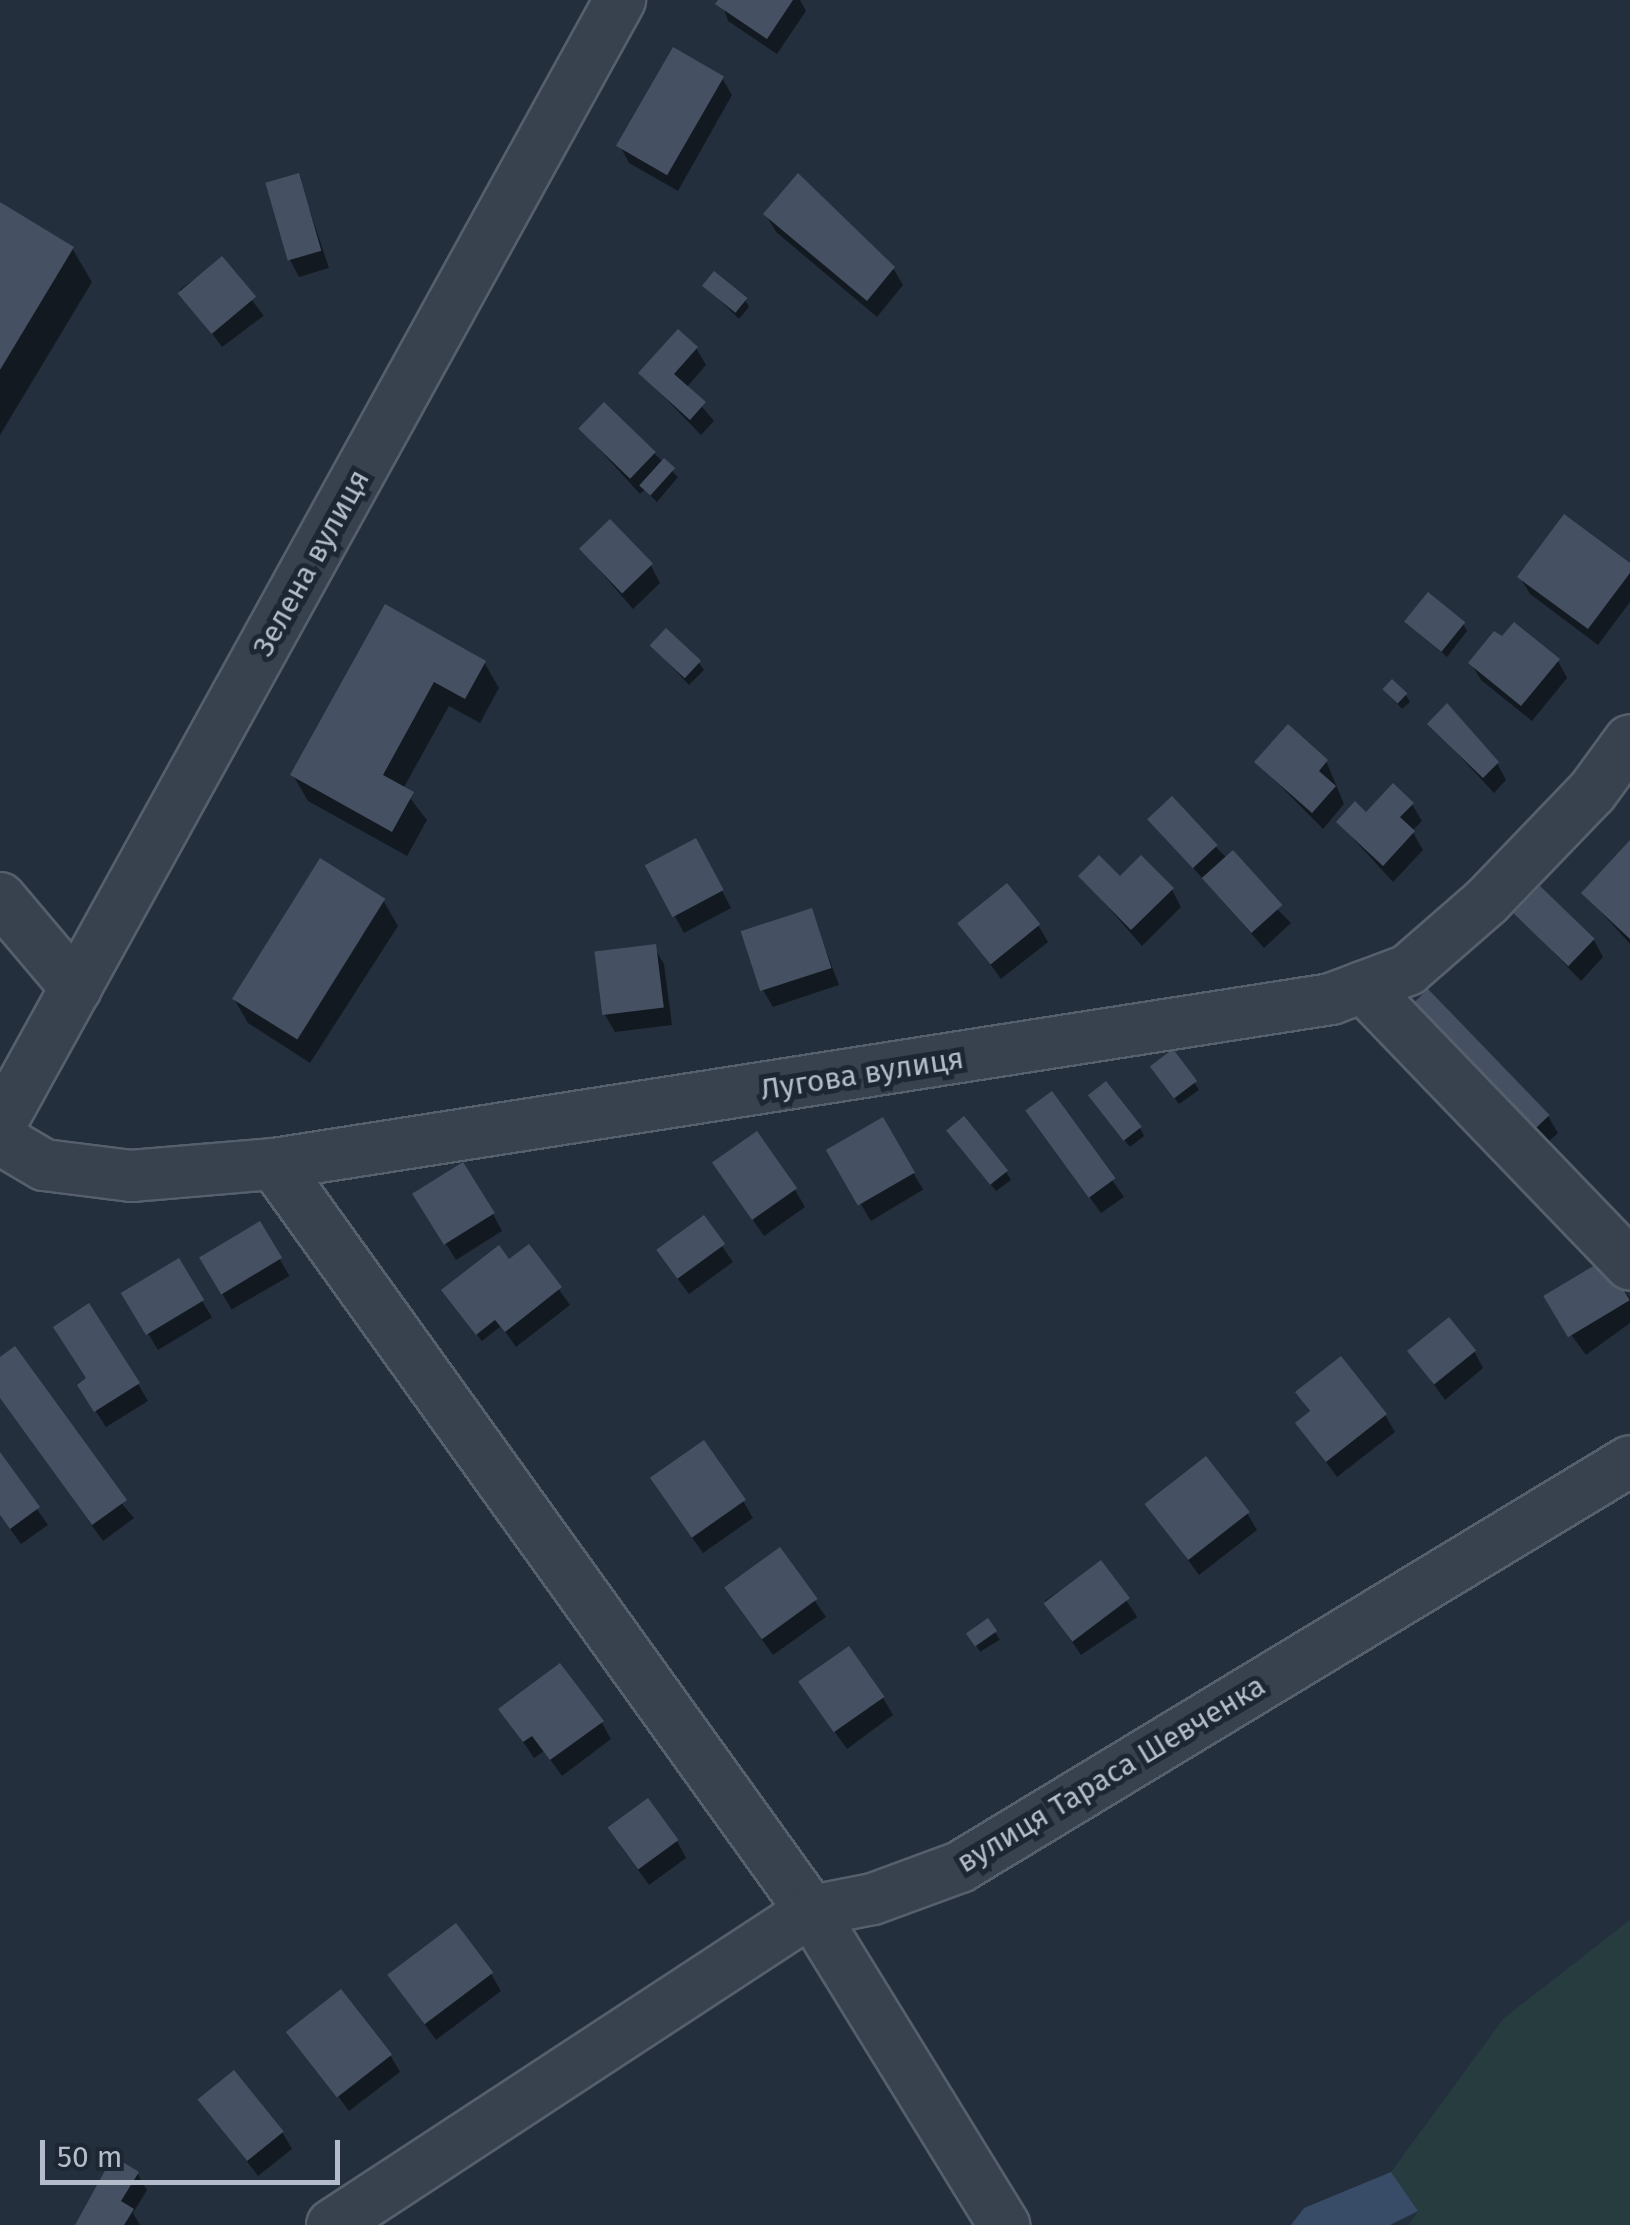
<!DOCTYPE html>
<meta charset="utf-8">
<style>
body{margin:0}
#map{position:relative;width:1630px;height:2225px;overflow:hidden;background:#242f3e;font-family:"Fira Sans",sans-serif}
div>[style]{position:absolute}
.green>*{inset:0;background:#263c3f}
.water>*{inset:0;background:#394c67}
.shadow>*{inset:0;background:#0007;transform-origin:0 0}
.building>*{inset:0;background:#455162;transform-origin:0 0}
.roads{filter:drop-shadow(2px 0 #565f6c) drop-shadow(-2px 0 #565f6c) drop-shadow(0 2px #565f6c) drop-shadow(0 -2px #565f6c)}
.minor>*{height:50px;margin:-25px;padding:0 25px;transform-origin:25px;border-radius:25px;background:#38414e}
span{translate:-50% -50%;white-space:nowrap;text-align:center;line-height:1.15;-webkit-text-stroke:10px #1d2633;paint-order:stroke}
.street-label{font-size:30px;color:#b4bcc9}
.scale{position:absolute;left:40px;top:2140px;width:300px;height:45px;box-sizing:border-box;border:5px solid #b4bcc9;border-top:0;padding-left:12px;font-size:30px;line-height:35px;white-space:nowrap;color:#b4bcc9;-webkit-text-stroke:8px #1d2633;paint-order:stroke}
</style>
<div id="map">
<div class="green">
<i style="clip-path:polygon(1630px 1920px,1630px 2225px,1409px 2225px,1418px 2211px,1391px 2172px,1504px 2018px)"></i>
</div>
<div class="water">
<i style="clip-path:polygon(1391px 2172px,1418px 2211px,1390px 2225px,1291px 2225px,1304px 2208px)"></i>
</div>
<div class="shadow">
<i style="clip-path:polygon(721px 0,800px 0,806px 11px,777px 54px,728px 21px)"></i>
<i style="clip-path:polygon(722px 78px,732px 95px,678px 191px,629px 163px,620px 146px)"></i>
<i style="clip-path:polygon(298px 175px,329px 268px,299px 277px,290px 260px)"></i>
<i style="clip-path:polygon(0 205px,72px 248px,92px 282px,0 435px)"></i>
<i style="clip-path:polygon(766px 215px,893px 268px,903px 285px,877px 317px,776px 232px)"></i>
<i style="left:221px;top:259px;width:71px;height:52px;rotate:53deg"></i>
<i style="clip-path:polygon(704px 285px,745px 300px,749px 307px,739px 319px)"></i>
<i style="clip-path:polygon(696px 348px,706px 365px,686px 388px,714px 421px,701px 435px,641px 373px)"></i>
<i style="clip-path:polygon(581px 429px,654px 453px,678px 477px,657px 502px,645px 490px,640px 494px)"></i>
<i style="clip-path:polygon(582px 550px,651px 566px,660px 583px,633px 609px)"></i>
<i style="clip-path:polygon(1630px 566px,1630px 602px,1598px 645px,1530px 594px,1520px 577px)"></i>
<i style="clip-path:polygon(386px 608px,484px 662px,499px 688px,480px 723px,449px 706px,403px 789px,427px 820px,407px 856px,308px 801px,293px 775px)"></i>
<i style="clip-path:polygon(1407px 621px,1463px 624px,1467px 631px,1447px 657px)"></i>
<i style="clip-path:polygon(652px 645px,699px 663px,704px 670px,689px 685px)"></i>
<i style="clip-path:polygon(1558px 661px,1567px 678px,1532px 721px,1481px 680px,1471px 663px)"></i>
<i style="clip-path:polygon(1386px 690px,1405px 694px,1410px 702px,1402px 709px)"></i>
<i style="clip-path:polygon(1430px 724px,1497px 763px,1506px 780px,1494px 793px)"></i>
<i style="clip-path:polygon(1326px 761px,1344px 804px,1323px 829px,1257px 762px)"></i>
<i style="clip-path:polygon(1412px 804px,1422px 821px,1412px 831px,1423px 850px,1393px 882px,1339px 823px)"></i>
<i style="clip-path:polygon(1150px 819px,1215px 846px,1291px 923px,1264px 948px)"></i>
<i style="clip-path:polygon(1630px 844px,1630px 944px,1584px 893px)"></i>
<i style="clip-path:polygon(705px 858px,731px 908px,684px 933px,648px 866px)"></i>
<i style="clip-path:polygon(1081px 876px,1172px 890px,1181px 907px,1142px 946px)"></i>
<i style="clip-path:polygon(383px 900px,398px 926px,310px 1063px,248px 1023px,233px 997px)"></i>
<i style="clip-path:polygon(811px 911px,839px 985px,773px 1007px,763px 990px)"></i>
<i style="clip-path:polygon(1517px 914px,1594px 940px,1603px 957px,1581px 981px)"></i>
<i style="clip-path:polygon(960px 923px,1038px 925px,1048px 942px,1001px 979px)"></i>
<i style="clip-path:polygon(654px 947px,664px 964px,672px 1025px,615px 1032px,605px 1015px)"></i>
<i style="clip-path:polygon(1418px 1028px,1548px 1116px,1558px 1133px,1537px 1152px)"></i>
<i style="clip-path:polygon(1156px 1074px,1194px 1082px,1199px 1090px,1179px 1104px)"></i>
<i style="clip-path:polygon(1051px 1094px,1124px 1197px,1101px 1213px,1038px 1127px)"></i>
<i style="clip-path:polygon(1095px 1104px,1140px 1128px,1144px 1136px,1130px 1147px)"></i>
<i style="left:882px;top:1121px;width:80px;height:61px;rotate:59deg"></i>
<i style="clip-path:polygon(954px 1138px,1006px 1172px,1011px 1180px,996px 1191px)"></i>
<i style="clip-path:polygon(725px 1180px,795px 1190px,805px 1207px,764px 1236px)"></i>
<i style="clip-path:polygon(426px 1212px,493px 1214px,502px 1231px,456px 1260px)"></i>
<i style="clip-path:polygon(703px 1219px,733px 1262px,689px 1294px,669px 1267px)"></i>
<i style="left:260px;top:1225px;width:59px;height:67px;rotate:60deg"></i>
<i style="clip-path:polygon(529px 1248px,570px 1305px,516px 1347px,501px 1326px,482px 1341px,449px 1299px)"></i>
<i style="left:178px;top:1261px;width:66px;height:63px;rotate:59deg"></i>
<i style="clip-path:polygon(1604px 1262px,1630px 1298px,1630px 1323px,1586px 1355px,1559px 1318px)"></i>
<i style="clip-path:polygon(1410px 1351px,1474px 1351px,1483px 1368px,1445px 1400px)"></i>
<i style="clip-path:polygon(0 1360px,134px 1518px,103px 1541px,0 1397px)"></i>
<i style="clip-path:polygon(138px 1384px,148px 1401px,106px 1427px,90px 1402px)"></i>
<i style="clip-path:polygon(1298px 1393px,1385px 1415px,1395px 1432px,1337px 1477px,1298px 1424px,1311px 1414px)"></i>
<i style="clip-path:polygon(0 1456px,48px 1525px,21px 1544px,0 1515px)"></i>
<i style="clip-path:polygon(663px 1496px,743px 1501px,753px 1518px,703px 1553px)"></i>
<i style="clip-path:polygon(1147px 1504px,1247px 1513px,1257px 1530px,1199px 1575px)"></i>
<i style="clip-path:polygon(780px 1551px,826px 1617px,773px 1655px,737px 1605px)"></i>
<i style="left:1101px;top:1563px;width:65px;height:68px;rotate:56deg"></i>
<i style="left:988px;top:1621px;width:22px;height:23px;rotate:58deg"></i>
<i style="clip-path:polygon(883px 1698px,893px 1715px,847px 1749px,812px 1700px)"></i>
<i style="clip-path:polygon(501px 1709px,602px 1723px,611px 1739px,562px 1776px,544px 1751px,534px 1758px)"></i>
<i style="clip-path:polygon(677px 1841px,686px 1858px,649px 1885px,620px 1845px)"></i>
<i style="clip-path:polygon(491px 1974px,501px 1991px,436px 2040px,390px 1976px)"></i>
<i style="clip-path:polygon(290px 2032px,390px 2055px,400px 2072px,349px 2111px)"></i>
<i style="clip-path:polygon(201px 2101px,282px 2132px,292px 2149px,258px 2176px)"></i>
<i style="clip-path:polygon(114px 2160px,137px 2173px,147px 2190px,133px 2213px,140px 2225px,76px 2225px)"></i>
</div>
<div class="building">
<i style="clip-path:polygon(718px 0,793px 0,767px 39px,715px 4px)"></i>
<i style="left:673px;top:47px;width:59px;height:114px;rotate:30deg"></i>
<i style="left:299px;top:173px;width:81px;height:35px;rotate:74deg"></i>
<i style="clip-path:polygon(798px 173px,895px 267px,867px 301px,763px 214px)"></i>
<i style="clip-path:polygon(0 202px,74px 247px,0 370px)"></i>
<i style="left:222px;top:256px;width:53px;height:58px;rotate:50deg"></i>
<i style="left:714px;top:271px;width:43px;height:19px;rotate:39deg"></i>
<i style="clip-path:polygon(678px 329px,698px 347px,674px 374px,706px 402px,690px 420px,638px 373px)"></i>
<i style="left:604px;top:402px;width:72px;height:37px;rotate:44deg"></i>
<i style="left:664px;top:458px;width:15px;height:37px;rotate:42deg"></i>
<i style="clip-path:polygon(1564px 514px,1630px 563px,1630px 573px,1588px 629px,1517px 577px)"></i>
<i style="left:610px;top:519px;width:62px;height:43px;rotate:46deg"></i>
<i style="left:1428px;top:592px;width:48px;height:38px;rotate:39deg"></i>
<i style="clip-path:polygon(385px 604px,486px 661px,465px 699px,434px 682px,383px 775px,414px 792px,392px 832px,290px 775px)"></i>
<i style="clip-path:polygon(1514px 622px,1560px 659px,1521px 706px,1468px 663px,1494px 631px,1502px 636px)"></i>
<i style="left:666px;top:628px;width:48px;height:24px;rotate:43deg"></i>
<i style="left:1392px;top:679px;width:21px;height:14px;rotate:43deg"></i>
<i style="clip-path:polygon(1447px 703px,1499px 762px,1483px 778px,1427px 724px)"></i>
<i style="clip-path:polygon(1288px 724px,1328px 760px,1319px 771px,1336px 786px,1312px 813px,1254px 762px)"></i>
<i style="clip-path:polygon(1393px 783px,1414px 803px,1400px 817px,1415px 831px,1383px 866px,1336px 822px,1355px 801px,1366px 812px)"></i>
<i style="left:1172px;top:796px;width:67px;height:34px;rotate:47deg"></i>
<i style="left:696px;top:838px;width:59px;height:58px;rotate:62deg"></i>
<i style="clip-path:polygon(1630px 840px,1630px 939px,1581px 893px)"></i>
<i style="left:1233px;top:850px;width:74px;height:42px;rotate:48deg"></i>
<i style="clip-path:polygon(1099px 855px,1120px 876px,1141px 855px,1174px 888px,1131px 930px,1078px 876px)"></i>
<i style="left:320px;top:858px;width:77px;height:166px;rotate:32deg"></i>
<i style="left:1007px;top:883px;width:53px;height:64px;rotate:51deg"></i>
<i style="left:1540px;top:886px;width:76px;height:38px;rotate:44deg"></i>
<i style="left:812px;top:908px;width:63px;height:75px;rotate:72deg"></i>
<i style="left:656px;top:944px;width:64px;height:62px;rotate:83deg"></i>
<i style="left:1428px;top:989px;width:175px;height:32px;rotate:46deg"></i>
<i style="left:1173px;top:1049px;width:40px;height:29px;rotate:53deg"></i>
<i style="left:1106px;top:1081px;width:58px;height:23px;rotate:52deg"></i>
<i style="left:1052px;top:1091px;width:108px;height:33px;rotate:54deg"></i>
<i style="left:964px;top:1116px;width:70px;height:23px;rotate:51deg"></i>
<i style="left:883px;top:1117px;width:64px;height:66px;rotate:60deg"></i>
<i style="left:757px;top:1131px;width:70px;height:55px;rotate:55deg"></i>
<i style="left:463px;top:1162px;width:60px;height:60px;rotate:58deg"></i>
<i style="left:704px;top:1215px;width:36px;height:59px;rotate:54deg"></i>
<i style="left:260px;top:1221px;width:43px;height:71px;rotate:59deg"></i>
<i style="clip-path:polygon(529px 1244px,562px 1287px,505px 1332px,495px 1320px,476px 1335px,441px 1290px,499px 1245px,509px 1259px)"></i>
<i style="left:179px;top:1258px;width:49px;height:68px;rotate:59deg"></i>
<i style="left:1605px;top:1259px;width:48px;height:72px;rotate:59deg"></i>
<i style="clip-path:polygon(89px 1303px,140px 1383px,94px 1412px,77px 1385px,86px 1378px,53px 1327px)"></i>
<i style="left:1449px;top:1317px;width:43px;height:54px;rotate:51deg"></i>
<i style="clip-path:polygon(15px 1346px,127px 1500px,92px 1525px,0 1398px,0 1357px)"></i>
<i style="clip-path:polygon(1341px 1356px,1387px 1414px,1326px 1462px,1295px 1423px,1310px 1411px,1295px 1392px)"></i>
<i style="left:704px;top:1440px;width:73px;height:66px;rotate:55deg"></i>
<i style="clip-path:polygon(0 1452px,40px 1507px,10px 1529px,0 1515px)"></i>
<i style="left:1206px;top:1456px;width:71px;height:78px;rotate:52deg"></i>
<i style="left:780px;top:1547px;width:64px;height:69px;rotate:54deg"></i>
<i style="left:1101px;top:1560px;width:48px;height:72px;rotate:53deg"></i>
<i style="left:988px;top:1618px;width:16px;height:27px;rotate:55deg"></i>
<i style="left:849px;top:1646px;width:62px;height:62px;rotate:55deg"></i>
<i style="clip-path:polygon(560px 1663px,604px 1721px,550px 1760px,532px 1736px,523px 1742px,498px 1709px)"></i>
<i style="left:648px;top:1798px;width:52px;height:50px;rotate:54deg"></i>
<i style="left:456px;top:1923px;width:62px;height:86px;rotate:53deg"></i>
<i style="left:341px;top:1989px;width:83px;height:70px;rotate:52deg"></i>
<i style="left:234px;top:2070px;width:79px;height:47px;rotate:51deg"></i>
<i style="clip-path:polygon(113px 2156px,139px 2172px,121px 2201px,134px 2209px,124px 2225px,75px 2225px)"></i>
</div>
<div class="roads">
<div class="minor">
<i style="left:0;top:898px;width:118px;rotate:49.8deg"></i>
<i style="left:1363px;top:987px;width:385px;rotate:46.1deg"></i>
<i style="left:0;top:1125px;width:1285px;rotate:-61.14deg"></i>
<i style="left:0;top:1139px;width:51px;rotate:30.6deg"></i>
<i style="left:44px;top:1165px;width:88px;rotate:7.2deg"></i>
<i style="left:131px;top:1176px;width:144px;rotate:-4.8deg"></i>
<i style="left:274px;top:1164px;width:1070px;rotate:-8.87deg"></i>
<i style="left:1331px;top:999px;width:82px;rotate:-20.6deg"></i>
<i style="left:1408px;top:970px;width:105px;rotate:-41.1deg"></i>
<i style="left:1487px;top:901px;width:151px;rotate:-46.1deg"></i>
<i style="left:1592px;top:792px;width:64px;rotate:-53.8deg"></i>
<i style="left:274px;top:1164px;width:920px;rotate:54.29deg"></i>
<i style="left:811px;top:1911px;width:369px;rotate:58.4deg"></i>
<i style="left:332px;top:2225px;width:573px;rotate:-33.25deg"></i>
<i style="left:811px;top:1911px;width:63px;rotate:-11deg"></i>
<i style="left:873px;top:1899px;width:93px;rotate:-20.2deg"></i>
<i style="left:960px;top:1867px;width:783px;rotate:-31.21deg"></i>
</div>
</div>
<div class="street-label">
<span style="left:311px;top:563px;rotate:-61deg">Зелена вулиця</span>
<span style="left:862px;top:1074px;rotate:-9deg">Лугова вулиця</span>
<span style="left:1111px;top:1774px;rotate:-31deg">вулиця Тараса Шевченка</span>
</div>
<div class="scale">50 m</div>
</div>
